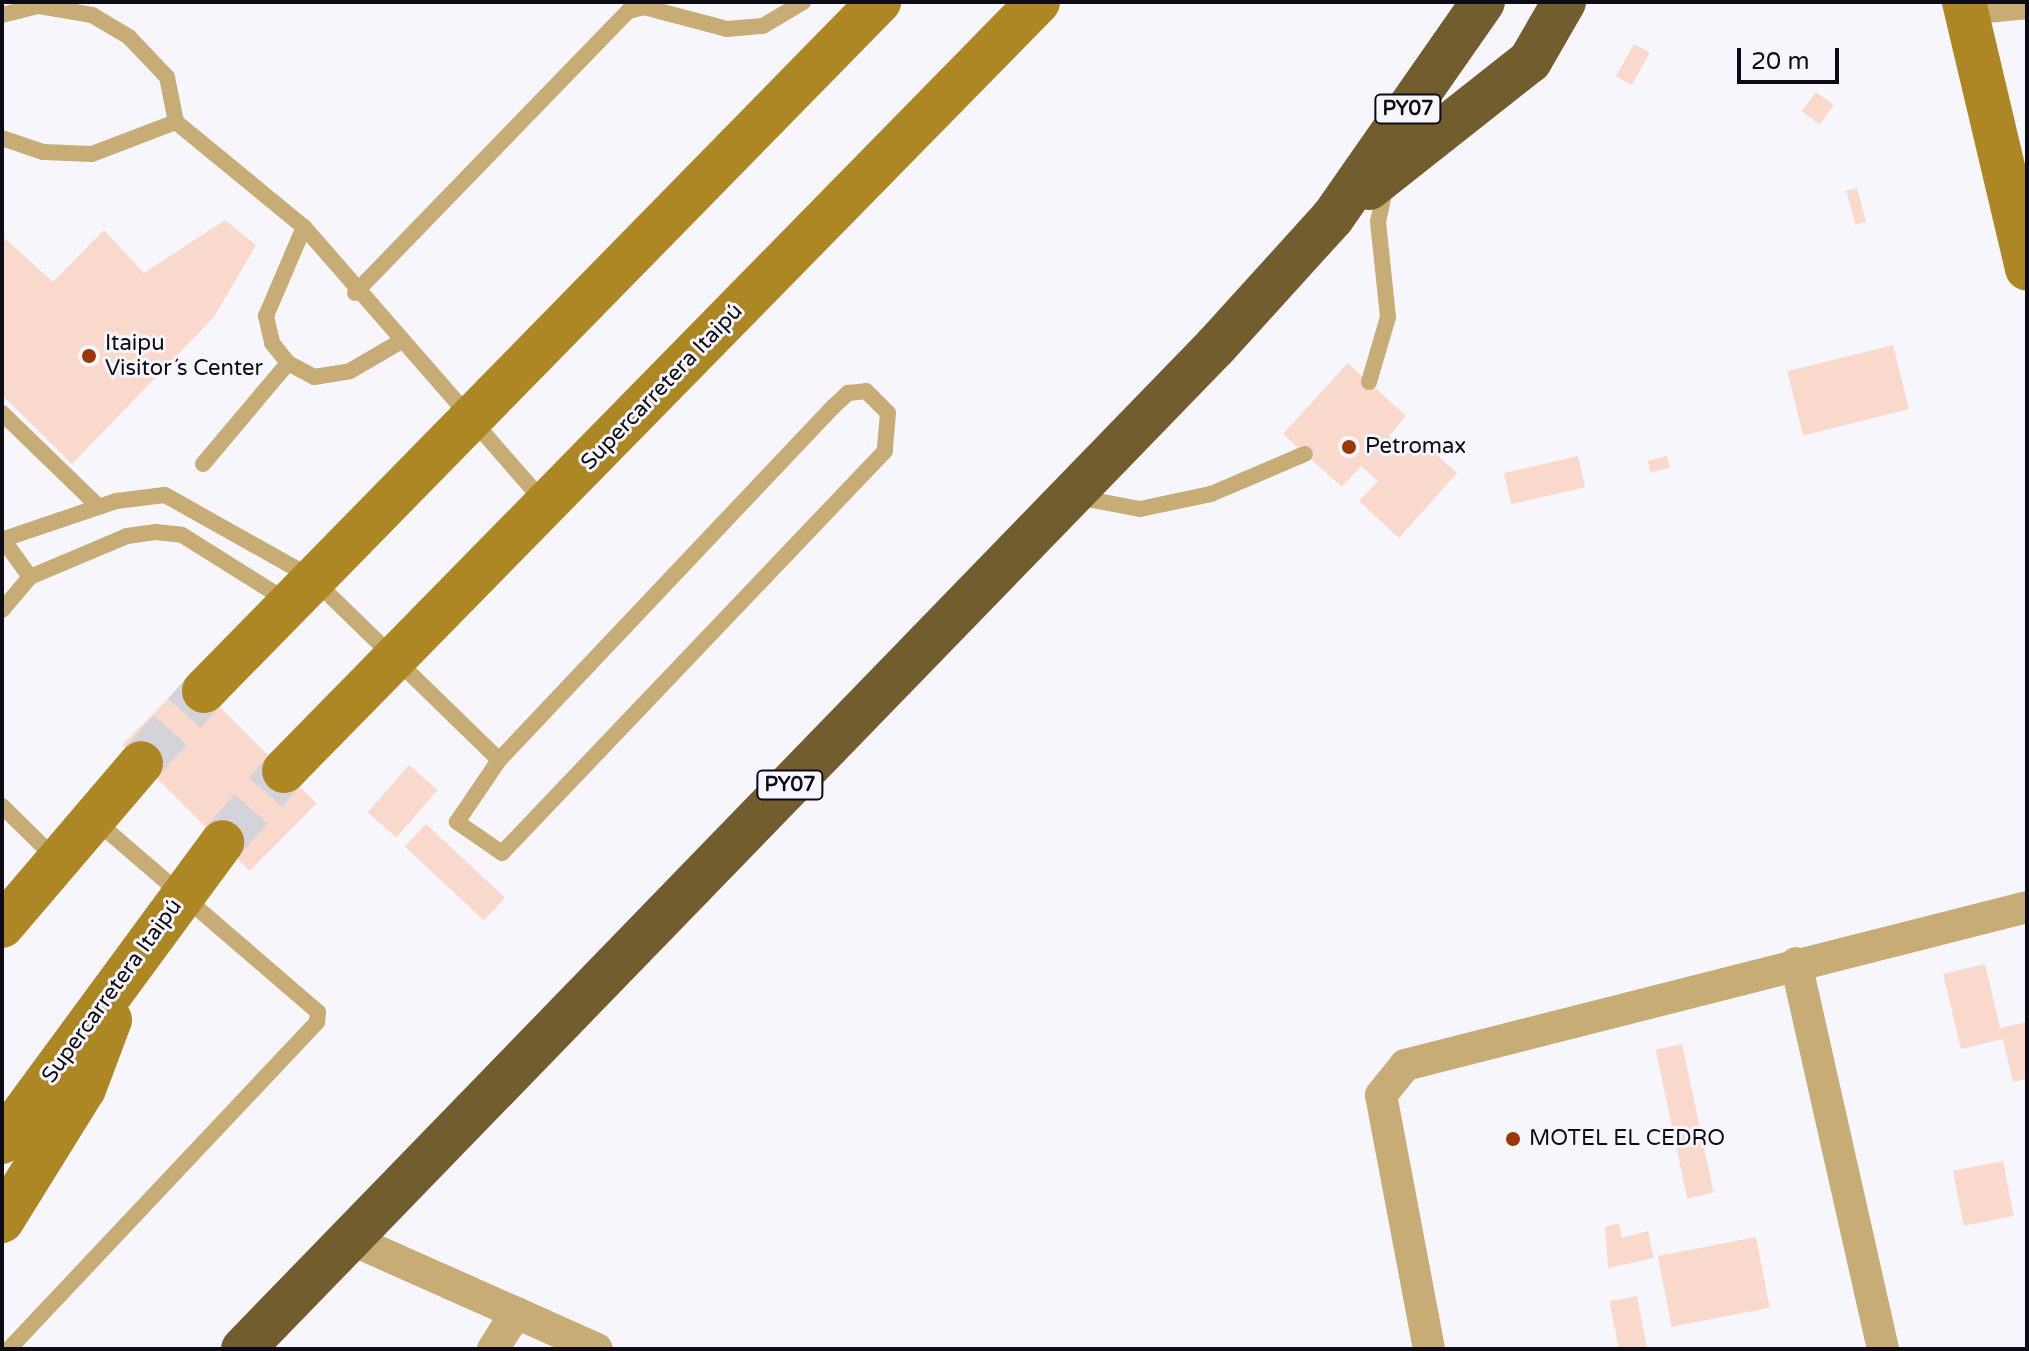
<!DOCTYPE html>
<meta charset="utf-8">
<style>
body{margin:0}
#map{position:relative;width:2029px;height:1351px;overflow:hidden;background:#f7f6fc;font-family:"Varela Round",sans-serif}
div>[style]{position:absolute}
.building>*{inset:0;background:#f9d9cc;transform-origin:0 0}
.secondary-tunnel>*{height:44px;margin-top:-22px;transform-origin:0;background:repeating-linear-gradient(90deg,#d4d3d9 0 44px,transparent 0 66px)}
.lane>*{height:16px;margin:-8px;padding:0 8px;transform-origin:8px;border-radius:8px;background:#c7ad75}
.street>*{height:32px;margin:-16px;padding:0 16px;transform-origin:16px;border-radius:16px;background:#c7ad75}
.secondary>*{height:44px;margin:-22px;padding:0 22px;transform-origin:22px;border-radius:22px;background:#ae8725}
.highway>*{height:44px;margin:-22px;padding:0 22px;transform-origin:22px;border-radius:22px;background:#725d2e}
.dots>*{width:22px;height:22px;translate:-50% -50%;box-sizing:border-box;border:4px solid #f7f6fc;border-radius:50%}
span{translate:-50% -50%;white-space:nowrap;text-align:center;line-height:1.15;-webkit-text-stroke:6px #f7f6fc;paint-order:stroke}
.shield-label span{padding:2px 6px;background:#f7f6fc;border:2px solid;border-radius:6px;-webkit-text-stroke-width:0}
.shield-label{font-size:20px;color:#0d0b15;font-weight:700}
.poi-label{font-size:22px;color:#0d0b15}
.left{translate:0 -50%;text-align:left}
.street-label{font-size:22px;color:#0d0b15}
.frame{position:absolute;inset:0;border:4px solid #0d0b15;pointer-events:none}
.scale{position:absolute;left:1737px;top:48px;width:102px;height:36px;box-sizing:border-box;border:4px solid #0d0b15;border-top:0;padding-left:10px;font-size:24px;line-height:28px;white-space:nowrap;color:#0d0b15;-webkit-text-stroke:6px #f7f6fc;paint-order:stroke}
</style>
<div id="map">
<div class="building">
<i style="left:1634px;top:44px;width:18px;height:37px;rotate:29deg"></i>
<i style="left:1816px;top:92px;width:22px;height:24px;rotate:36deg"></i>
<i style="left:1857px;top:188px;width:35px;height:11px;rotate:75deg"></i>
<i style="clip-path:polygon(225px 220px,256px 245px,214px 317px,72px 464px,2px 395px,2px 236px,53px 282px,104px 230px,144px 273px)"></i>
<i style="left:1893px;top:345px;width:66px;height:109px;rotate:76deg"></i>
<i style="clip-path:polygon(1348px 363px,1406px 416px,1389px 436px,1408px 453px,1420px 440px,1457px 473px,1399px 538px,1359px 501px,1378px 481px,1361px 466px,1342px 487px,1283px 434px)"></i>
<i style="left:1578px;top:456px;width:32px;height:76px;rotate:77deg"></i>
<i style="left:1667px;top:456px;width:12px;height:20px;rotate:76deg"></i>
<i style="left:190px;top:677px;width:179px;height:95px;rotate:45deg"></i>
<i style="left:409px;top:765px;width:38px;height:63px;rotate:41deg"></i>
<i style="left:426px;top:824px;width:108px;height:31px;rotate:43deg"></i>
<i style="clip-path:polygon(1985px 964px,2000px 1028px,2027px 1022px,2027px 1079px,2013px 1082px,2003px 1039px,1961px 1049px,1943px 974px)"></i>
<i style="left:1682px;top:1044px;width:152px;height:27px;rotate:78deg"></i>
<i style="left:2003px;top:1161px;width:56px;height:51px;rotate:79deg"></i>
<i style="clip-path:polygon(1619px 1223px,1622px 1238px,1648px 1231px,1654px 1258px,1608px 1268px,1605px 1227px)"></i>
<i style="left:1756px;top:1237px;width:72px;height:100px;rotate:79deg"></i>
<i style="left:1637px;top:1296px;width:54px;height:28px;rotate:79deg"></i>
</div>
<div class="secondary-tunnel">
<i style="left:141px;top:763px;width:96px;rotate:-48.8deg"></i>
<i style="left:222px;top:842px;width:94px;rotate:-48.9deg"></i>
</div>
<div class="lane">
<i style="left:2px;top:15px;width:38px;rotate:-14deg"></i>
<i style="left:39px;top:6px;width:54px;rotate:9.6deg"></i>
<i style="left:92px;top:15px;width:43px;rotate:30.7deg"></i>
<i style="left:129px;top:37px;width:55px;rotate:46.5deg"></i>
<i style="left:167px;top:77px;width:46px;rotate:78.7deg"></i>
<i style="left:176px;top:122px;width:166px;rotate:39.4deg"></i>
<i style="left:304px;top:227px;width:365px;rotate:48.9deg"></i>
<i style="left:2px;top:138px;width:43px;rotate:18.9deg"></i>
<i style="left:43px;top:152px;width:49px;rotate:2.3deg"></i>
<i style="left:92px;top:154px;width:90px;rotate:-20.9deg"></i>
<i style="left:304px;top:227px;width:97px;rotate:113.1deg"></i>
<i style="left:266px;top:316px;width:28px;rotate:77deg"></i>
<i style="left:272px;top:343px;width:26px;rotate:51deg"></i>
<i style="left:288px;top:363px;width:30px;rotate:28deg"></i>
<i style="left:314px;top:377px;width:36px;rotate:-9deg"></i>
<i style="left:350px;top:371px;width:56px;rotate:-30.3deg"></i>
<i style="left:355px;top:293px;width:392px;rotate:-45.9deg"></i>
<i style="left:628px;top:11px;width:16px;rotate:-14deg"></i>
<i style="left:644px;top:7px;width:86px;rotate:14.8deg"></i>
<i style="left:727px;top:29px;width:36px;rotate:-5deg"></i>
<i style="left:763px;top:26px;width:47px;rotate:-31deg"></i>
<i style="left:1369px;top:382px;width:68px;rotate:-73.7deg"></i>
<i style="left:1388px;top:317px;width:96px;rotate:-96deg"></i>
<i style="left:1378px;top:222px;width:38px;rotate:-78deg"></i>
<i style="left:866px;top:391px;width:31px;rotate:45deg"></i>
<i style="left:888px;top:413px;width:38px;rotate:95deg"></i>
<i style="left:885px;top:451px;width:555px;rotate:133.61deg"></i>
<i style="left:502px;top:853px;width:55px;rotate:-145.4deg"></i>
<i style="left:457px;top:822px;width:75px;rotate:-55.9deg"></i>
<i style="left:499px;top:760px;width:486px;rotate:-46.6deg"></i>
<i style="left:833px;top:407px;width:21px;rotate:-43deg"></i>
<i style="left:848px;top:393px;width:18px;rotate:-6deg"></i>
<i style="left:2px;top:413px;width:134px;rotate:44.1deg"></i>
<i style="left:203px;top:464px;width:132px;rotate:-49.9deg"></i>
<i style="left:1077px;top:497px;width:64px;rotate:10.8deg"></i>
<i style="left:1140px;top:509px;width:73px;rotate:-11.9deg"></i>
<i style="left:1211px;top:494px;width:102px;rotate:-23.1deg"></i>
<i style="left:2px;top:538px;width:48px;rotate:54.3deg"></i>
<i style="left:4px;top:539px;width:118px;rotate:-18.7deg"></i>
<i style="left:116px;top:501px;width:49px;rotate:-7deg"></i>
<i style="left:165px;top:495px;width:167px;rotate:29.3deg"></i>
<i style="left:311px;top:577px;width:262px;rotate:44.2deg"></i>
<i style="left:2px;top:610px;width:43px;rotate:-49.7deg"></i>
<i style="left:30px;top:577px;width:105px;rotate:-22.9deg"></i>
<i style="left:127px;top:536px;width:28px;rotate:-8deg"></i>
<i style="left:155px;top:532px;width:27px;rotate:6deg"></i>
<i style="left:182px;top:535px;width:126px;rotate:32.1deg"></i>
<i style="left:2px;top:806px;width:74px;rotate:44.5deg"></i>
<i style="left:9px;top:1349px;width:449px;rotate:-46.7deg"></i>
<i style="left:317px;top:1022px;width:10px;rotate:-84deg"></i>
<i style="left:318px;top:1012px;width:293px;rotate:-139.3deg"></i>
</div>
<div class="street">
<i style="left:1966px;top:9px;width:61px;rotate:-5.6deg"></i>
<i style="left:1796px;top:963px;width:396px;rotate:77.3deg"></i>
<i style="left:350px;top:1239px;width:270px;rotate:24deg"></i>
<i style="left:493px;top:1349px;width:43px;rotate:-57.4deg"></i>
<i style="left:1429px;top:1349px;width:258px;rotate:-100.7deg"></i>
<i style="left:1381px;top:1095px;width:38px;rotate:-51deg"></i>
<i style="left:1405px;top:1065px;width:642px;rotate:-14.25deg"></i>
</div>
<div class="secondary">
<i style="left:1964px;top:2px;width:274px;rotate:76.7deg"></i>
<i style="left:204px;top:691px;width:965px;rotate:-45.59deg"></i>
<i style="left:284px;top:771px;width:1077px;rotate:-45.56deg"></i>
<i style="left:2px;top:926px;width:214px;rotate:-49.5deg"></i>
<i style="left:2px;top:1142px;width:372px;rotate:-53.7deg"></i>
<i style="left:2px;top:1221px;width:155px;rotate:-58.2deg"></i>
<i style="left:84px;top:1089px;width:74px;rotate:-69.4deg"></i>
</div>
<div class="highway">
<i style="left:1369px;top:188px;width:205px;rotate:-38.3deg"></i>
<i style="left:1530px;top:61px;width:68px;rotate:-60deg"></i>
<i style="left:243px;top:1349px;width:1397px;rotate:-45.87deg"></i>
<i style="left:1216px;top:346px;width:174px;rotate:-47.8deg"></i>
<i style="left:1333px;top:217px;width:262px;rotate:-55.1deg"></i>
</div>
<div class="dots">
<i style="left:89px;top:356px;background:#9b3607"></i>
<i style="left:1349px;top:447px;background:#9b3607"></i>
<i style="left:1513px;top:1139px;background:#9b3607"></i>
</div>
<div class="shield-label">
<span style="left:1408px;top:109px">PY07</span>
<span style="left:790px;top:785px">PY07</span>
</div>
<div class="poi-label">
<span class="left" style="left:105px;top:356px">Itaipu<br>Visitor´s Center</span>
<span class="left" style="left:1365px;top:447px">Petromax</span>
<span class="left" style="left:1529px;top:1139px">MOTEL EL CEDRO</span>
</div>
<div class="street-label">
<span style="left:662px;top:387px;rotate:-46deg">Supercarretera Itaipú</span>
<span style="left:112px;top:991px;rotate:-54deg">Supercarretera Itaipú</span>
</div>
<div class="frame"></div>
<div class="scale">20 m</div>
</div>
